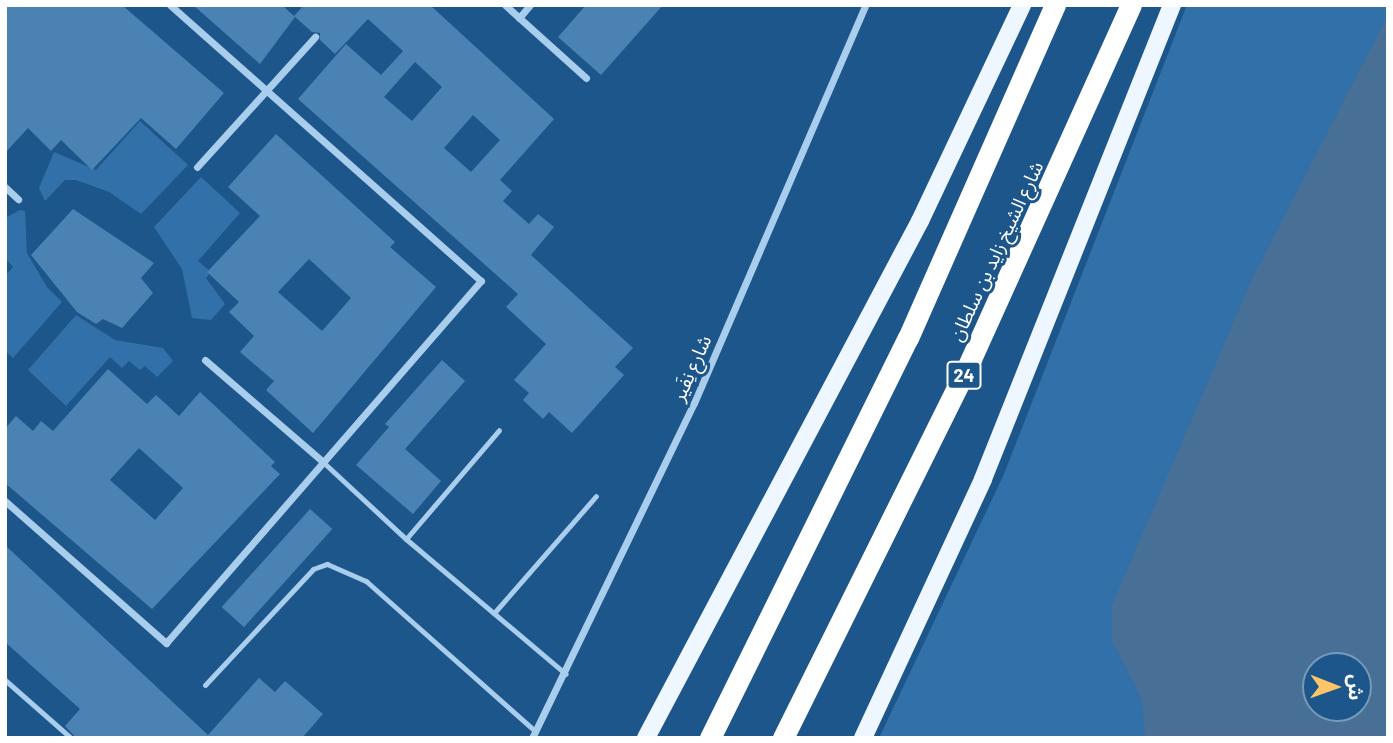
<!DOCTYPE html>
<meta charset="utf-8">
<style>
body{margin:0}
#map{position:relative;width:1393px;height:743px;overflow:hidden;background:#1d568a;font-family:Barlow,"Noto Sans Arabic",sans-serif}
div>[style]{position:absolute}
.green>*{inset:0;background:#3170a8}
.water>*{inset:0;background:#486f95}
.building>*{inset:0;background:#4a82b4;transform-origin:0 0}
.lane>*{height:5px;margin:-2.5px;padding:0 2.5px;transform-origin:2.5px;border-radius:2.5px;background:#a9cdec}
.street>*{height:7px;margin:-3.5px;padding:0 3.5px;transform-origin:3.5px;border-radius:3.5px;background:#a9cdec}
.primary>*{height:18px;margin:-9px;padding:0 9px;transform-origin:9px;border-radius:9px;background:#eef6ff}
.highway>*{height:21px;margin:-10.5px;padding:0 10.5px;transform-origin:10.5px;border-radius:10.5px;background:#fff}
span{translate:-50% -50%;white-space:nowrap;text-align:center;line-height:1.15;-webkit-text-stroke:6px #1d568a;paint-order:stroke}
.shield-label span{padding:2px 5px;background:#1d568a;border:2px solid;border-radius:5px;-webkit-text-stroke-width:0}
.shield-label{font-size:18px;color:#fff;font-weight:700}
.street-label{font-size:19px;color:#fff}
.frame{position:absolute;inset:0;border:7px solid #fff;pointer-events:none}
.north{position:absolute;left:1302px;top:652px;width:70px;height:70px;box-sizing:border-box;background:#1d568a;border:2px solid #779ab9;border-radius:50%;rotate:91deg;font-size:19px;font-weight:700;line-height:28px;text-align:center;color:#fff}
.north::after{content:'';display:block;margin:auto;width:24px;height:32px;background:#fbc568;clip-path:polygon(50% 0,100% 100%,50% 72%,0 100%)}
</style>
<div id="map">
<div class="green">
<i style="clip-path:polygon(evenodd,1187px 5px,1388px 5px,1388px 738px,879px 738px,1004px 474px,1187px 5px,1316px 666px,1358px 666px,1358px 708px,1316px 708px,1316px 666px)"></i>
<i style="clip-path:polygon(140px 121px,188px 165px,141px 214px,109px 192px,76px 180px,65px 180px,45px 201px,39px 188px,54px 152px,96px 170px)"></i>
<i style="clip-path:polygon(201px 177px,240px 213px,198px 261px,211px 272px,206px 278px,225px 304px,211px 320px,192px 318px,182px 269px,154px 227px)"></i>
<i style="clip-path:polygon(20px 210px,25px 211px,27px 253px,47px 287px,62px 302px,13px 358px,5px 351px,5px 276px,13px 267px,5px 258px,5px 218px)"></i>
<i style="clip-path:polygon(76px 315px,115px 340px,163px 348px,173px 361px,157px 377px,145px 366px,140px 370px,129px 361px,122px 368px,110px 357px,66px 406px,28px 370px)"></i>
</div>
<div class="water">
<i style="clip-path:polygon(evenodd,1388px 15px,1388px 738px,1145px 738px,1142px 699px,1112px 641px,1112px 605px,1253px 277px,1388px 15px,1316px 666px,1358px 666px,1358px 708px,1316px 708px,1316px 666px)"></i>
</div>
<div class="building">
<i style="clip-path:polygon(5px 5px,122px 5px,224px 93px,176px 149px,141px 118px,92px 170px,61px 140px,51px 151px,28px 128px,5px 153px)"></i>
<i style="clip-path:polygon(193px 5px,282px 5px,295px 17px,260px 64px)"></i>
<i style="clip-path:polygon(evenodd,304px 5px,430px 5px,554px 119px,500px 180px,512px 191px,503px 201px,529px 224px,538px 214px,554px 227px,531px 255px,633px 348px,615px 367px,624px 375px,572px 433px,549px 412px,543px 419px,523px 400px,529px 393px,514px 380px,546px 344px,506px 307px,518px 294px,298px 99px,346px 44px,381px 75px,403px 51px,368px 19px,335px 54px,320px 40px,320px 33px,312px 32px,294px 16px,304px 5px,415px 62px,442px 87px,412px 121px,384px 97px,415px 62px,304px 5px,473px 115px,500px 140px,471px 172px,444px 148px,473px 115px)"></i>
<i style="clip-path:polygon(586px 5px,663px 5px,601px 75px,558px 37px)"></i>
<i style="clip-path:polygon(evenodd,276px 134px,395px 242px,390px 247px,436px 287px,313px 433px,266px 390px,274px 381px,240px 352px,254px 336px,229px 312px,239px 302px,207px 272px,260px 216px,228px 187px,276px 134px,309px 259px,351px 298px,322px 331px,278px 292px,309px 259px)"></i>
<i style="clip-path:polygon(73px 209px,154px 263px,141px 278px,153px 293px,122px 328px,103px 319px,96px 324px,77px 312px,31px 255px)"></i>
<i style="clip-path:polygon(442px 360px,465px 381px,405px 449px,441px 481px,413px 514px,356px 465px,389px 427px,385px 424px)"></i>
<i style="clip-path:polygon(evenodd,108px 369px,147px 404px,156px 395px,179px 416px,200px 392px,275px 462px,271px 466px,280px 474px,152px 609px,5px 483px,5px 429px,16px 416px,33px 431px,41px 421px,53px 431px,108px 369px,139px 448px,183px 488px,155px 520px,110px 480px,139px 448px)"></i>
<i style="left:310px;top:509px;width:30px;height:132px;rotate:42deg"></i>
<i style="clip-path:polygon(5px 545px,208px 735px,259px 678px,275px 692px,285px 681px,323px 714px,302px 738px,76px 738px,65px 726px,80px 709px,5px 642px)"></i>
</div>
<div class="lane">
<i style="left:323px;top:462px;width:113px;rotate:42.9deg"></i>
<i style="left:406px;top:539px;width:209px;rotate:40.2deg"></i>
<i style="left:406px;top:539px;width:143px;rotate:-49.5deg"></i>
<i style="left:494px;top:613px;width:155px;rotate:-48.9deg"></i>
<i style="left:5px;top:680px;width:88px;rotate:41.3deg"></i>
<i style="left:205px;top:685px;width:158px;rotate:-47deg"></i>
<i style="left:313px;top:569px;width:15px;rotate:-20deg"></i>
<i style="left:327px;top:564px;width:43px;rotate:23.6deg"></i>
<i style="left:366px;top:581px;width:227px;rotate:41.6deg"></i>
</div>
<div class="street">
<i style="left:505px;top:5px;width:109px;rotate:42deg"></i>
<i style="left:519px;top:18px;width:17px;rotate:-50deg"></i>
<i style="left:197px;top:167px;width:176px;rotate:-47.8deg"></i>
<i style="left:5px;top:187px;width:18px;rotate:43deg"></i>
<i style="left:205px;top:360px;width:156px;rotate:40.8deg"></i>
<i style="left:5px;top:501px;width:215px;rotate:41.4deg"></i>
<i style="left:166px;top:643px;width:480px;rotate:-49deg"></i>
<i style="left:481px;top:281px;width:416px;rotate:-138.4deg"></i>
<i style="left:532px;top:738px;width:372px;rotate:-64.2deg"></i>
<i style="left:694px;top:403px;width:433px;rotate:-66.7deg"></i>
</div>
<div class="primary">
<i style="left:646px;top:738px;width:585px;rotate:-62.08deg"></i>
<i style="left:920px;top:221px;width:239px;rotate:-64.7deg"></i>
<i style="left:863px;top:738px;width:285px;rotate:-65.1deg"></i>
<i style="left:983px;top:479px;width:510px;rotate:-68.26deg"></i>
</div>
<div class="highway">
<i style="left:710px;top:738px;width:446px;rotate:-63.7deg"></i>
<i style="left:908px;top:338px;width:364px;rotate:-66.2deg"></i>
<i style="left:783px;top:738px;width:423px;rotate:-63.6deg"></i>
<i style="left:971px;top:359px;width:388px;rotate:-65.7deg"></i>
</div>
<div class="shield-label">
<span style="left:964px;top:375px">24</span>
</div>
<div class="street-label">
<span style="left:996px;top:251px;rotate:-65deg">شارع الشيخ زايد بن سلطان</span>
<span style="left:691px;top:368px;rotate:-66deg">شارع نِفَير</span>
</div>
<div class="frame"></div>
<div class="north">ش</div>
</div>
